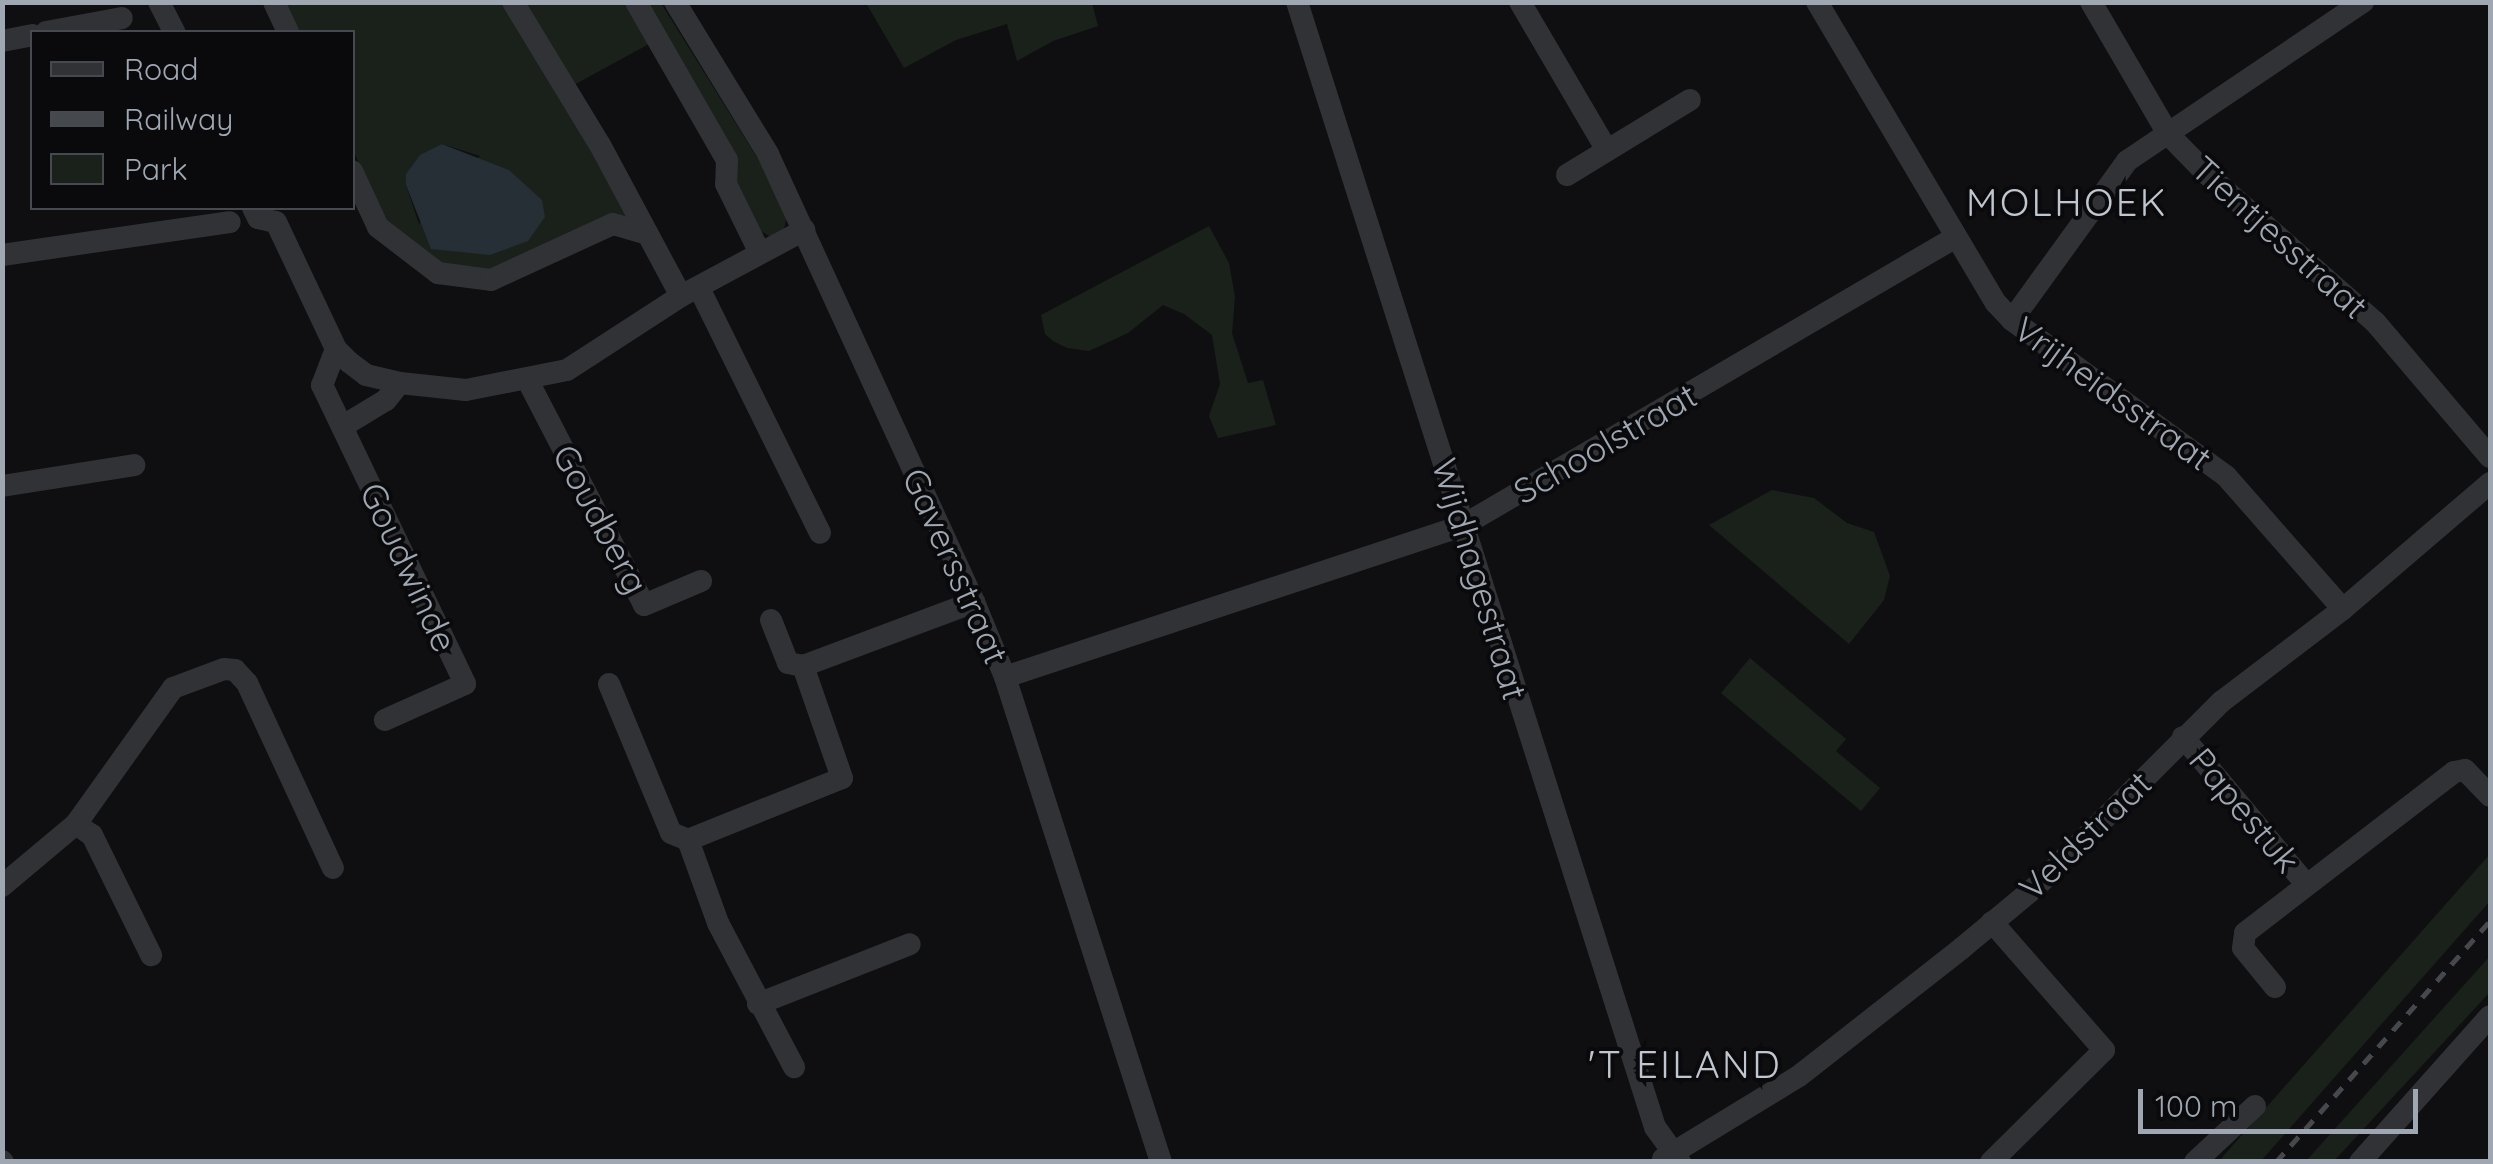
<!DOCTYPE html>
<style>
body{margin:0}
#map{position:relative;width:2493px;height:1164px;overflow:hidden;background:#0f0f11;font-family:Quicksand,sans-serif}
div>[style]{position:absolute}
.green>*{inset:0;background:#19211a}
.water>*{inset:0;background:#252f35}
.minor>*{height:22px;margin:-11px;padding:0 11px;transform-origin:11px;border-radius:11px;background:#303236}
.rail>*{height:5px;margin-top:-2.5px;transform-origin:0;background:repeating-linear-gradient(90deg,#45484d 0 12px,transparent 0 22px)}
span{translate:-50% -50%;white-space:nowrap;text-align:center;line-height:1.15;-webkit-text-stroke:8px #0a0a0c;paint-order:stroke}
.street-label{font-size:35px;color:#9fa7b3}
.neighbourhood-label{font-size:38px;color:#c0c6cf;letter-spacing:2.5px}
.frame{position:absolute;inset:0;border:5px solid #9fa7b3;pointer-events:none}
.legend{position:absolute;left:30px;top:30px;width:325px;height:180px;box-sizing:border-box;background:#0a0a0c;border:2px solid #46494f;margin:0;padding:12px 18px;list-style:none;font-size:30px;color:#9fa7b3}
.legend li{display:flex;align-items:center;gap:20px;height:50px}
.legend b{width:50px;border:2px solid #46494f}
.scale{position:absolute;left:2138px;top:1089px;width:280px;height:45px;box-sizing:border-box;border:5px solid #9fa7b3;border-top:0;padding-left:12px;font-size:30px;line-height:35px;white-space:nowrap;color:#9fa7b3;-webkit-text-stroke:8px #0a0a0c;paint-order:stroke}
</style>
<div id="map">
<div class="green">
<i style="clip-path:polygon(evenodd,284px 3px,506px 3px,633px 220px,481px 274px,431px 264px,385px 220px,353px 150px,352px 32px,298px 32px,284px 3px,442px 144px,480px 156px,419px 224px,406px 185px,442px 144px)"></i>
<i style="clip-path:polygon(521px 3px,624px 3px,649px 44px,572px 86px)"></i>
<i style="clip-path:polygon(646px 3px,661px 3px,766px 172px,787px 216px,784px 229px,771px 237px,757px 229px)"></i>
<i style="clip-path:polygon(866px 3px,1092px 3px,1098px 26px,1053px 41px,1017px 61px,1007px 24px,956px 40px,904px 68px)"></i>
<i style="clip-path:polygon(1209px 226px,1229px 263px,1235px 297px,1232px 333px,1248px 383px,1263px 380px,1276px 425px,1218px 438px,1209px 416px,1220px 384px,1212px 335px,1184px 314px,1163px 305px,1128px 333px,1089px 351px,1067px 348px,1053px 341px,1045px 334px,1041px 315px)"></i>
<i style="clip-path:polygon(1772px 490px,1814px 498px,1847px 523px,1874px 532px,1890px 576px,1884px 600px,1849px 644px,1709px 525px)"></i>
<i style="clip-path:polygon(1750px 658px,1846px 739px,1836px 751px,1880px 788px,1861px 811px,1721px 693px)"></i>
<i style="clip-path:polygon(2490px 854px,2490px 901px,2261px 1161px,2218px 1162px)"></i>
<i style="clip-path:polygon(2490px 956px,2490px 992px,2334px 1161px,2306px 1161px)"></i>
</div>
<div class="water">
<i style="clip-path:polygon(442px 144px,509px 170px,542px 200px,545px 217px,528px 241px,490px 255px,431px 249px,406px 185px,406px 174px,420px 155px)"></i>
</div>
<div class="minor">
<i style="left:159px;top:2px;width:34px;rotate:63deg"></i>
<i style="left:274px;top:2px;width:33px;rotate:65deg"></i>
<i style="left:513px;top:2px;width:167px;rotate:58.7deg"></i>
<i style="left:600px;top:145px;width:171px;rotate:61.8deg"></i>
<i style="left:636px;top:2px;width:182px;rotate:60.1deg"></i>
<i style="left:727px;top:160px;width:24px;rotate:92deg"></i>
<i style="left:726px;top:184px;width:77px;rotate:63.8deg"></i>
<i style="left:675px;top:2px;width:178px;rotate:58.5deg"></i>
<i style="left:768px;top:154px;width:493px;rotate:65.3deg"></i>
<i style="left:974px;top:602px;width:81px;rotate:67.5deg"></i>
<i style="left:1005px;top:677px;width:509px;rotate:72.17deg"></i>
<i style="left:1297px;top:2px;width:1181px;rotate:72.35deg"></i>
<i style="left:1655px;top:1127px;width:43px;rotate:54.5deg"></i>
<i style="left:1520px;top:2px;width:172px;rotate:59.6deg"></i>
<i style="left:1817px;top:2px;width:350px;rotate:59.3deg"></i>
<i style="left:1996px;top:303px;width:23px;rotate:47deg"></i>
<i style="left:2012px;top:320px;width:265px;rotate:36.1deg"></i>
<i style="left:2226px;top:476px;width:177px;rotate:48.7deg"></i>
<i style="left:2091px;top:2px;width:153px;rotate:59.7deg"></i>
<i style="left:2168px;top:134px;width:57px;rotate:45.7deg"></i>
<i style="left:2208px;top:175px;width:222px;rotate:41.4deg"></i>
<i style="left:2375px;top:322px;width:177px;rotate:49.6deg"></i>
<i style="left:46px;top:32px;width:77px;rotate:-10.4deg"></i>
<i style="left:2px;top:41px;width:31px;rotate:-11deg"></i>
<i style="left:352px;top:171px;width:62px;rotate:65.1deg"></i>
<i style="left:378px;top:227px;width:76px;rotate:37.5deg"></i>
<i style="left:438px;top:273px;width:53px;rotate:7.5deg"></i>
<i style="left:491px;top:280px;width:134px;rotate:-24.7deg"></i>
<i style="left:613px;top:224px;width:36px;rotate:16deg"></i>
<i style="left:1567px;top:175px;width:144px;rotate:-31.4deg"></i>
<i style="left:253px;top:208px;width:11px;rotate:63deg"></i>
<i style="left:258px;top:218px;width:18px;rotate:13deg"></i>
<i style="left:276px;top:222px;width:140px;rotate:64.7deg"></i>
<i style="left:336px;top:349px;width:18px;rotate:45deg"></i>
<i style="left:349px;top:362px;width:21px;rotate:37deg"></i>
<i style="left:366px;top:375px;width:35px;rotate:13deg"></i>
<i style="left:400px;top:383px;width:66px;rotate:6.1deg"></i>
<i style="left:466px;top:390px;width:103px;rotate:-11.2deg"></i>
<i style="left:567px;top:370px;width:136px;rotate:-33deg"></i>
<i style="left:681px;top:296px;width:140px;rotate:-28.2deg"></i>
<i style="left:2px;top:255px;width:230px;rotate:-8.2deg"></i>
<i style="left:699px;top:288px;width:273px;rotate:63.7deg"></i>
<i style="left:2012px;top:320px;width:196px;rotate:-54.1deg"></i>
<i style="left:2127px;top:161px;width:285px;rotate:-34deg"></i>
<i style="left:336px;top:349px;width:39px;rotate:111deg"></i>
<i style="left:322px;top:385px;width:331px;rotate:64.4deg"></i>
<i style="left:465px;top:684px;width:88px;rotate:155.8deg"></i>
<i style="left:528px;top:381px;width:252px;rotate:62.6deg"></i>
<i style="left:644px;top:605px;width:62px;rotate:-22.8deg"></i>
<i style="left:343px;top:426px;width:50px;rotate:-31.2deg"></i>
<i style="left:386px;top:400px;width:22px;rotate:-51deg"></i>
<i style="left:2px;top:486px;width:134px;rotate:-9deg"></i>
<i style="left:771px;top:620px;width:46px;rotate:68.4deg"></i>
<i style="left:788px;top:663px;width:15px;rotate:11deg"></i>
<i style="left:1005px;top:677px;width:481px;rotate:-18.3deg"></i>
<i style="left:1462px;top:526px;width:572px;rotate:-30.33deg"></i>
<i style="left:609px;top:684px;width:161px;rotate:67.4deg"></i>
<i style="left:671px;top:833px;width:18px;rotate:22deg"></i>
<i style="left:688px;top:840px;width:166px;rotate:-21.9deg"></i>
<i style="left:842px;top:778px;width:119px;rotate:-109.2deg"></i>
<i style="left:803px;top:666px;width:183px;rotate:-20.5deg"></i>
<i style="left:2183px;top:737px;width:192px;rotate:50.1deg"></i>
<i style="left:76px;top:824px;width:19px;rotate:35deg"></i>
<i style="left:92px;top:835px;width:134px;rotate:63.8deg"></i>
<i style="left:688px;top:840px;width:88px;rotate:70.1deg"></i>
<i style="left:718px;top:923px;width:163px;rotate:62.2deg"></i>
<i style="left:2px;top:886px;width:97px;rotate:-40deg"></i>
<i style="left:76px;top:824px;width:167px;rotate:-54.5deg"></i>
<i style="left:173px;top:688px;width:54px;rotate:-20.4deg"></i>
<i style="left:224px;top:669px;width:11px;rotate:5deg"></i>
<i style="left:235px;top:670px;width:18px;rotate:47deg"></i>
<i style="left:247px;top:683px;width:204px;rotate:65.1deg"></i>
<i style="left:2275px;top:987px;width:50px;rotate:-129.4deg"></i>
<i style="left:2243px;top:948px;width:15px;rotate:-82deg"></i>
<i style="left:2245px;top:933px;width:264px;rotate:-37.6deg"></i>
<i style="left:2454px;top:772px;width:11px;rotate:-10deg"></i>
<i style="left:2465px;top:770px;width:36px;rotate:46deg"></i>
<i style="left:758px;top:1004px;width:163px;rotate:-21.5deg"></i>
<i style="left:1663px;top:1159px;width:159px;rotate:-31.4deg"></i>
<i style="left:1799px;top:1076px;width:207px;rotate:-38.1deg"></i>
<i style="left:1962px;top:948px;width:99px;rotate:-39.7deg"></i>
<i style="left:2038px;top:885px;width:259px;rotate:-45deg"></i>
<i style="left:2221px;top:702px;width:153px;rotate:-37.3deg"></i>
<i style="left:2343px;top:609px;width:194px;rotate:-40.6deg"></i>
<i style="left:2px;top:1161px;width:1px;rotate:45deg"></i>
<i style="left:1991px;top:1162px;width:159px;rotate:-44.7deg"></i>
<i style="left:2104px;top:1050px;width:170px;rotate:-131.2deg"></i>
<i style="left:2195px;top:1162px;width:82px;rotate:-43deg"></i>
<i style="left:2360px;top:1162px;width:195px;rotate:-48.3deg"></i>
</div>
<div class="rail">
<i style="left:2276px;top:1162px;width:322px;rotate:-48.4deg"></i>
</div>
<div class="street-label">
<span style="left:2280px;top:237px;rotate:42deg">Tientjesstraat</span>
<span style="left:2113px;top:393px;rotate:36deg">Vrijheidsstraat</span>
<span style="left:1605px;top:443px;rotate:-30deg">Schoolstraat</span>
<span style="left:601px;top:519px;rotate:62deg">Goudberg</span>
<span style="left:956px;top:566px;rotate:66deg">Gaversstraat</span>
<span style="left:409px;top:567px;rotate:65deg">Goudwinde</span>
<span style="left:1480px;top:579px;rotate:73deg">Wijdhagestraat</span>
<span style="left:2245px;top:810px;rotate:50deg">Papestuk</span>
<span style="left:2085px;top:835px;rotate:-44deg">Veldstraat</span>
</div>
<div class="neighbourhood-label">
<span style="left:2067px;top:203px">MOLHOEK</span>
<span style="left:1685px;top:1065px">'T EILAND</span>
</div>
<div class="frame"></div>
<ul class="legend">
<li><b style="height:12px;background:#303236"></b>Road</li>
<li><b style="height:12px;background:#45484d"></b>Railway</li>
<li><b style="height:28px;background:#19211a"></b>Park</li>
</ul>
<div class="scale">100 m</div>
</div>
